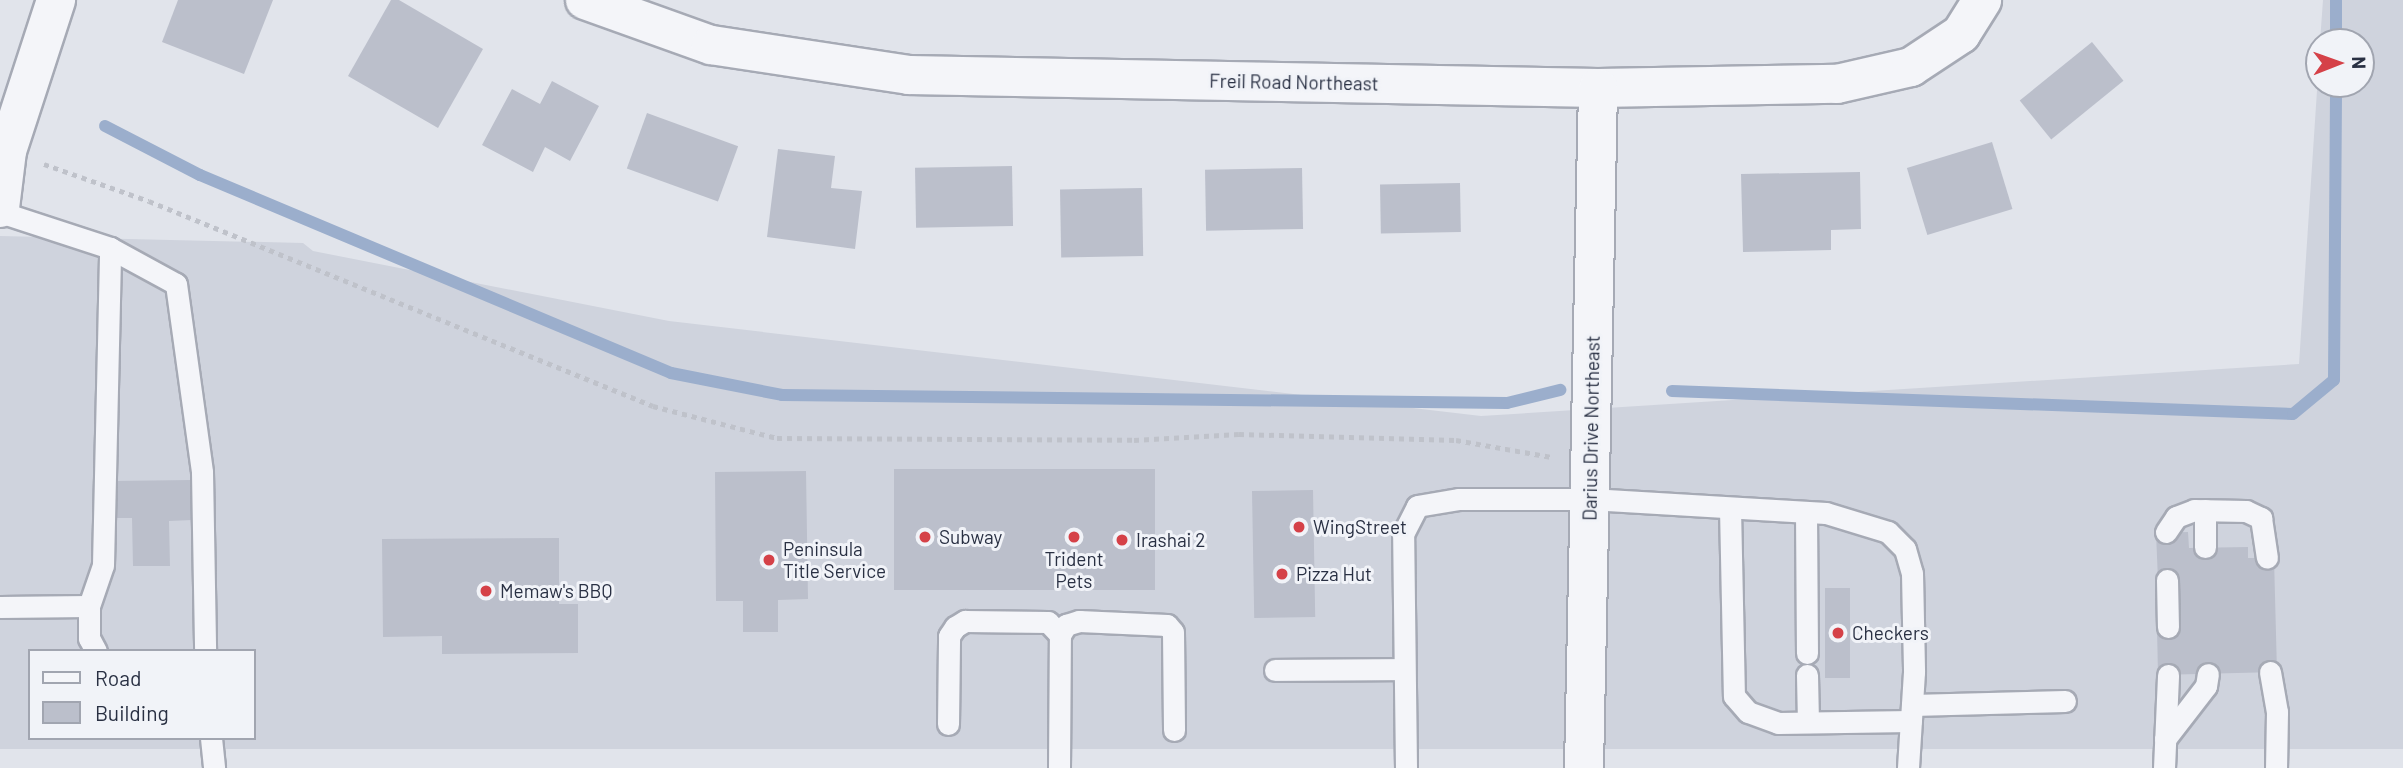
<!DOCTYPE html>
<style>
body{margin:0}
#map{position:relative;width:2403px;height:768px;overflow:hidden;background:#e1e4eb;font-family:Barlow,sans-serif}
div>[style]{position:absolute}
.built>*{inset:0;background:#cfd3dd}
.stream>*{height:12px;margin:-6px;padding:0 6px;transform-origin:6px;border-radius:6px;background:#9baecc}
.building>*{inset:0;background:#bbbfcb;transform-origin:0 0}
.path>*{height:4.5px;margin-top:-2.25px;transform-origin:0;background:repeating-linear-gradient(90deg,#bfc2ca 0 5px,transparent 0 10px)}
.roads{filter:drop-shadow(2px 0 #a6aab5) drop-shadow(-2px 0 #a6aab5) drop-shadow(0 2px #a6aab5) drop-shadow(0 -2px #a6aab5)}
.lane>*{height:21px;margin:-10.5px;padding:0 10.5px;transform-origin:10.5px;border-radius:10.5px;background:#f4f5f9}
.street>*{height:38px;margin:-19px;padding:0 19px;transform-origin:19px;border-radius:19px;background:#f4f5f9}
.dots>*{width:19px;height:19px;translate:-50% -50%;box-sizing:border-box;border:4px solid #f1f3f8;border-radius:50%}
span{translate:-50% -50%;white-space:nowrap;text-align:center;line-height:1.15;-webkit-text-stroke:6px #f1f3f8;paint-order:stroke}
.street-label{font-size:19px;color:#293043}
.poi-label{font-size:19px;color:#293043}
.left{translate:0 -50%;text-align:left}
.legend{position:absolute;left:28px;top:649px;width:228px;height:91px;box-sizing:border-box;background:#f1f3f8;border:2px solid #a1a5b0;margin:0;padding:9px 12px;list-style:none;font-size:21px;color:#293043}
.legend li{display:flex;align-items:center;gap:14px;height:35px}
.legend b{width:35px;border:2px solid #a1a5b0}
.north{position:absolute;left:2305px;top:28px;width:70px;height:70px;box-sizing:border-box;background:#f1f3f8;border:2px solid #a1a5b0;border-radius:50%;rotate:89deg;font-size:19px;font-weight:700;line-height:28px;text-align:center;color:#293043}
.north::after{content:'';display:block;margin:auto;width:24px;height:32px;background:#d54148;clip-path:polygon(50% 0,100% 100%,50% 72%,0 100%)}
</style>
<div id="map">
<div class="built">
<i style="clip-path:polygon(evenodd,2323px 0,2403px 0,2403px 749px,0 749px,0 236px,303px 243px,313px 251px,669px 321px,1481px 416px,2299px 364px,2319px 60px,2319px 84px,2361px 84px,2361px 42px,2320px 42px,2323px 0,30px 651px,254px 651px,254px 738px,30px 738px,30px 651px)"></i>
</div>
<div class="stream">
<i style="left:2336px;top:42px;width:42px;rotate:-90deg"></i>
<i style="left:105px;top:126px;width:107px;rotate:27.3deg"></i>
<i style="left:200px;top:175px;width:511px;rotate:22.8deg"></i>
<i style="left:671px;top:373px;width:113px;rotate:11.2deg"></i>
<i style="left:782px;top:395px;width:725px;rotate:0.63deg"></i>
<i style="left:1507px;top:403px;width:55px;rotate:-13.8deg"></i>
<i style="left:1672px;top:391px;width:621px;rotate:2.12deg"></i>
<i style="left:2293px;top:414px;width:53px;rotate:-39.7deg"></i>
<i style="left:2334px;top:380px;width:296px;rotate:-89.6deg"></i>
</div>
<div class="building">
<i style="clip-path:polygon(178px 0,273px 0,244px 74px,162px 42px)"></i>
<i style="clip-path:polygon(391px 0,399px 0,483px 49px,438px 128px,348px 76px)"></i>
<i style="left:2092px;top:42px;width:50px;height:93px;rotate:51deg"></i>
<i style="clip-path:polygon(552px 81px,599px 106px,570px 161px,545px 147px,533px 172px,482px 145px,512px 89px,540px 104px)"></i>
<i style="left:647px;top:113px;width:97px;height:59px;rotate:20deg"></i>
<i style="left:1992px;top:142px;width:70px;height:89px;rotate:73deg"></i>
<i style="clip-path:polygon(778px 149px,835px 156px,831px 188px,862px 191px,855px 249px,767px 237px)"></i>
<i style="left:1012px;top:166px;width:60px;height:97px;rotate:89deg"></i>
<i style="left:1302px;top:168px;width:61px;height:97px;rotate:89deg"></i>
<i style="clip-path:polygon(1860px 172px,1861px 229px,1831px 230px,1831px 250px,1743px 252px,1741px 174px)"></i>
<i style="left:1460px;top:183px;width:49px;height:80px;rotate:89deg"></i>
<i style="left:1142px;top:188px;width:68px;height:82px;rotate:89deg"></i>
<i style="left:1155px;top:469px;width:121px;height:261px;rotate:90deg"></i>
<i style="clip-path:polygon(806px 471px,808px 599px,778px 600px,778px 632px,743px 632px,743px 601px,716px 601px,715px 472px)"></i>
<i style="clip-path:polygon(191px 480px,192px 520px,169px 521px,170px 566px,133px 566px,132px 518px,114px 518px,113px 481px)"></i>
<i style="left:1313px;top:490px;width:127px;height:61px;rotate:89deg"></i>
<i style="clip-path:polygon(2188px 532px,2189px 548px,2248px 547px,2248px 558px,2274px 558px,2277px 672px,2158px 675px,2157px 628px,2181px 627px,2179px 580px,2158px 580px,2156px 533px)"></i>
<i style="clip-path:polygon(559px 538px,559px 604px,578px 604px,578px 653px,442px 654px,442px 636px,383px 637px,382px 539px)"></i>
<i style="left:1825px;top:588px;width:25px;height:90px"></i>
</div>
<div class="path">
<i style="left:44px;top:164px;width:111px;rotate:19.4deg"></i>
<i style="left:149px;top:201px;width:544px;rotate:22.13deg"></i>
<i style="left:653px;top:406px;width:128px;rotate:14.5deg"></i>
<i style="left:777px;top:438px;width:357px;rotate:0.3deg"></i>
<i style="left:1134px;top:440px;width:105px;rotate:-3.3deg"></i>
<i style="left:1239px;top:434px;width:217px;rotate:1.6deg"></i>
<i style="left:1456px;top:440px;width:97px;rotate:10.1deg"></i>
</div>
<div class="roads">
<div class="lane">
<i style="left:0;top:212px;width:116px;rotate:18.1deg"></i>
<i style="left:110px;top:248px;width:75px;rotate:28.6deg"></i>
<i style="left:176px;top:284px;width:190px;rotate:82.1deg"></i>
<i style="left:202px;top:472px;width:179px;rotate:89deg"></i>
<i style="left:1730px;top:508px;width:188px;rotate:88.8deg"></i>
<i style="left:1734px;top:696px;width:21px;rotate:49deg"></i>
<i style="left:1748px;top:712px;width:32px;rotate:20deg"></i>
<i style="left:1778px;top:723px;width:133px;rotate:-0.9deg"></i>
<i style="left:2205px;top:510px;width:37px;rotate:90deg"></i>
<i style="left:1806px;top:512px;width:141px;rotate:89.6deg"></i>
<i style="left:2166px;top:532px;width:18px;rotate:-56deg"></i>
<i style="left:2176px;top:517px;width:19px;rotate:-21deg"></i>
<i style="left:2194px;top:510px;width:52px;rotate:1.1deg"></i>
<i style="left:2246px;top:511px;width:17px;rotate:25deg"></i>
<i style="left:2261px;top:518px;width:40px;rotate:81.5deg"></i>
<i style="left:2167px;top:580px;width:47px;rotate:88.8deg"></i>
<i style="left:89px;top:606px;width:43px;rotate:-71.1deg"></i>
<i style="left:103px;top:565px;width:317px;rotate:-88.7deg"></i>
<i style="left:0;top:607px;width:89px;rotate:-0.6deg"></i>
<i style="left:89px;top:606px;width:32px;rotate:90deg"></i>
<i style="left:89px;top:638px;width:15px;rotate:62deg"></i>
<i style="left:1275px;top:670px;width:128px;rotate:-0.4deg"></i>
<i style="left:2270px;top:672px;width:41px;rotate:80.1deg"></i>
<i style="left:2277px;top:712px;width:56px;rotate:91deg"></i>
<i style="left:1807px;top:675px;width:47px;rotate:88.8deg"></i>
<i style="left:1912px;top:705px;width:153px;rotate:-1.5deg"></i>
<i style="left:948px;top:724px;width:88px;rotate:-89.3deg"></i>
<i style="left:949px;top:636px;width:11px;rotate:-56deg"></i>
<i style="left:955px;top:627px;width:12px;rotate:-31deg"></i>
<i style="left:965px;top:621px;width:83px;rotate:0.7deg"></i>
<i style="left:1048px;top:622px;width:18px;rotate:47deg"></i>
<i style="left:211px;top:738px;width:30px;rotate:84deg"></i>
<i style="left:2165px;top:739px;width:67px;rotate:-52.3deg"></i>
<i style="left:2206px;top:686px;width:12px;rotate:-81deg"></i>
<i style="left:1059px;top:768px;width:133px;rotate:-89.6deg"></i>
<i style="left:1060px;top:635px;width:12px;rotate:-59deg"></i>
<i style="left:1066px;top:625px;width:14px;rotate:-17deg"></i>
<i style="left:1079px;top:621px;width:88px;rotate:2.6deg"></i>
<i style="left:1167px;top:625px;width:9px;rotate:49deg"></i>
<i style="left:1173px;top:632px;width:98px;rotate:89.4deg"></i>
<i style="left:1406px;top:768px;width:234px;rotate:-90.7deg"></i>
<i style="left:1403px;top:534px;width:31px;rotate:-63deg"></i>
<i style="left:1417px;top:506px;width:43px;rotate:-9.5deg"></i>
<i style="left:1459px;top:499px;width:131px"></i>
<i style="left:1590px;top:499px;width:236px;rotate:3.4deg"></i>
<i style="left:1826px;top:513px;width:65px;rotate:17deg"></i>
<i style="left:1888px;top:532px;width:24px;rotate:45deg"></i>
<i style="left:1905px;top:549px;width:25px;rotate:74deg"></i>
<i style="left:1912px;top:573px;width:99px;rotate:88.8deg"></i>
<i style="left:1914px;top:672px;width:96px;rotate:93.6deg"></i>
<i style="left:2164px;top:768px;width:93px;rotate:-87.5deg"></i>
</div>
<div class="street">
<i style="left:585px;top:0;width:134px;rotate:19.7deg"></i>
<i style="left:711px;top:45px;width:200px;rotate:8.6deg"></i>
<i style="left:909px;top:75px;width:689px;rotate:1.08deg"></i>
<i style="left:1598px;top:88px;width:239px;rotate:-1deg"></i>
<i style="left:1837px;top:84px;width:76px;rotate:-12.9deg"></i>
<i style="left:1911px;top:67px;width:60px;rotate:-33.4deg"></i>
<i style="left:1961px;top:34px;width:40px;rotate:-58deg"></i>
<i style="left:0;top:208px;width:57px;rotate:-83deg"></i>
<i style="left:7px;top:151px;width:159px;rotate:-72deg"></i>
<i style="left:1584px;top:768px;width:680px;rotate:-88.82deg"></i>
</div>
</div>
<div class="dots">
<i style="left:1299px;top:527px;background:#d54148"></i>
<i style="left:925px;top:537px;background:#d54148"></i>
<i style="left:1074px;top:537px;background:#d54148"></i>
<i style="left:1122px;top:540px;background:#d54148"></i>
<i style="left:769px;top:560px;background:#d54148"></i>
<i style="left:1282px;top:574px;background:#d54148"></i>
<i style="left:486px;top:591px;background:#d54148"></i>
<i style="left:1838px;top:633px;background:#d54148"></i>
</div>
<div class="street-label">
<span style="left:1294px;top:82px;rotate:1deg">Freil Road Northeast</span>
<span style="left:1591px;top:428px;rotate:-89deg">Darius Drive Northeast</span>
</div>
<div class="poi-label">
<span class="left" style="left:1313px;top:527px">WingStreet</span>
<span class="left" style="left:939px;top:537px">Subway</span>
<span class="left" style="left:1136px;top:540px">Irashai 2</span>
<span class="left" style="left:783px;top:560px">Peninsula<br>Title Service</span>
<span style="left:1074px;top:570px">Trident<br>Pets</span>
<span class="left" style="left:1296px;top:574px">Pizza Hut</span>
<span class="left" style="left:500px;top:591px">Memaw's BBQ</span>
<span class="left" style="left:1852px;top:633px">Checkers</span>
</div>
<ul class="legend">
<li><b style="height:9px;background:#f4f5f9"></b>Road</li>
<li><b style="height:19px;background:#bbbfcb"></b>Building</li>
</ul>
<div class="north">N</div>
</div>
